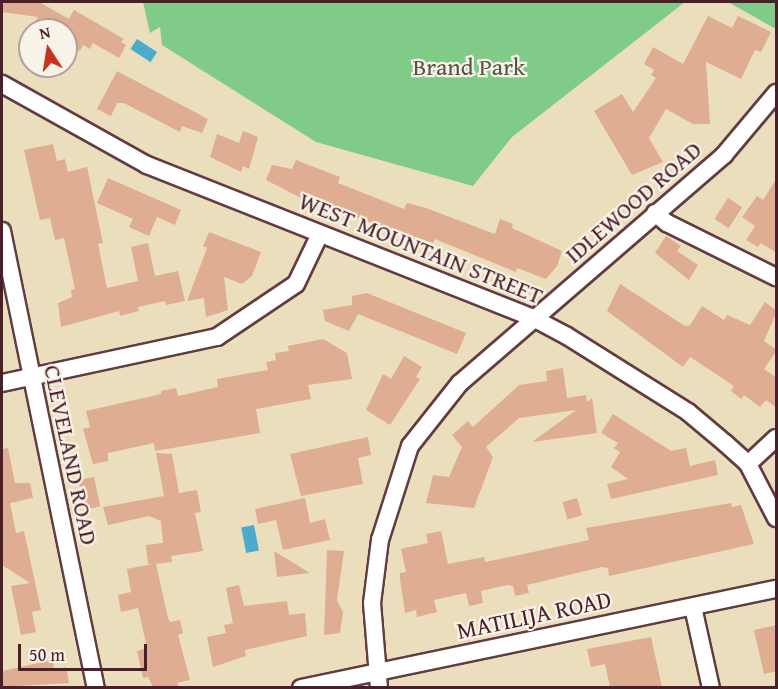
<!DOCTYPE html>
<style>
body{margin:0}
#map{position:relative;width:778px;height:689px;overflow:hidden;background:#ebdebc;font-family:"Gentium Book Plus",serif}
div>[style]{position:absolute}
.green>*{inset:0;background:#80cb88}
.water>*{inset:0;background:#4cabcb;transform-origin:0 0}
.building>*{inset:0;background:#dfad91;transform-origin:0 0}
.roads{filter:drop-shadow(2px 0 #623c41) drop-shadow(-2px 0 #623c41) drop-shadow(0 2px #623c41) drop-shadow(0 -2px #623c41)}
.minor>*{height:16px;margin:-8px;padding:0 8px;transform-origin:8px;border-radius:8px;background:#fff}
span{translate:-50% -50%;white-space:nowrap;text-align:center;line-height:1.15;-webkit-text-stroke:4.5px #f7f3e8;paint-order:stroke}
.park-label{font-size:24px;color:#5a5347}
.street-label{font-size:24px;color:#4a1f2b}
.frame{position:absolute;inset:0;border:3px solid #4a1f2b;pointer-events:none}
.north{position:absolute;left:18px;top:18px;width:60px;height:60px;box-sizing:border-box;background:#f7f3e8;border:2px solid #b29e9c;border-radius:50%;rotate:348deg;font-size:16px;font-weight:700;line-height:24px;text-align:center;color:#4a1f2b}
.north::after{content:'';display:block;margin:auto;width:21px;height:27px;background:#c8321e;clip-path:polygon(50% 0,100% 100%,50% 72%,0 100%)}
.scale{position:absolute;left:18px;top:644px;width:129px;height:27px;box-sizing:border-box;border:3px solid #4a1f2b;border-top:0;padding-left:8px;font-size:18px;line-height:21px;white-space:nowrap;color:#4a1f2b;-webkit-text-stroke:4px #f7f3e8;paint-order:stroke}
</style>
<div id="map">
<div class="green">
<i style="clip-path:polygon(143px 2px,685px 2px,512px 137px,473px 186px,316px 142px,162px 45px,160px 27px,150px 33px)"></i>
<i style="clip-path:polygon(728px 2px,776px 2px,776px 29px)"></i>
</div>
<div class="water">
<i style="left:137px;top:39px;width:24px;height:12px;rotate:33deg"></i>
<i style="left:254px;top:525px;width:26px;height:13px;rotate:79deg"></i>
</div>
<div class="building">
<i style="clip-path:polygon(2px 2px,39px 2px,69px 19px,74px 10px,124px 39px,121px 42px,126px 45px,119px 58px,93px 43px,90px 49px,83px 45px,80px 51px,75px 48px,66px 64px,66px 30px,46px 30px,34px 24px,38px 17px,2px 12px)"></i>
<i style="clip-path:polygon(708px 16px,732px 28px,738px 16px,771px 32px,761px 52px,755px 50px,741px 79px,706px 62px,710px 124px,693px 124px,666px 109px,649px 138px,663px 162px,632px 175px,594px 111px,622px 94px,633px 112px,656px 78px,651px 75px,654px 70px,644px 64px,653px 47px,683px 64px)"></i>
<i style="clip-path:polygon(117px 71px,208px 119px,202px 133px,182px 126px,180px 132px,124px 103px,117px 103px,111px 116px,97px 109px)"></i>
<i style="clip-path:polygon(243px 131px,258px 137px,249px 169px,243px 166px,241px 172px,210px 157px,217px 134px,239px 143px)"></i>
<i style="clip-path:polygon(53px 144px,57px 161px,65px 159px,68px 172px,87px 167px,103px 243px,98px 244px,107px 288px,138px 281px,131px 247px,148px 243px,155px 276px,178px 271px,185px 301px,166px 305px,165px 301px,138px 307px,139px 311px,120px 316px,119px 311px,61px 327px,58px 303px,72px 297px,71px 290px,75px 289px,64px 238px,55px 240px,50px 218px,40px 220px,24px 150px)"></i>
<i style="clip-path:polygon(296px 160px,340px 177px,338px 183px,404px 209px,407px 203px,426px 208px,495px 234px,500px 219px,513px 224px,512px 228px,562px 251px,557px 266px,546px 279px,517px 268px,516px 272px,435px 239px,433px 243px,307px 201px,266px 180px,272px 165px,292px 169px)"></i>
<i style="clip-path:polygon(108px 178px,181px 210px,175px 225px,157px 217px,149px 236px,129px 227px,133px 219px,97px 203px)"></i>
<i style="clip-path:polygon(777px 178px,777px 253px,761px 243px,758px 247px,746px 240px,755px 226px,742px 217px,757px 196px,763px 200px)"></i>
<i style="left:728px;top:198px;width:17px;height:25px;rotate:33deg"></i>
<i style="clip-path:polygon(209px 232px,261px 252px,252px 276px,242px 284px,224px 277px,228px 310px,206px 317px,204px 298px,187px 301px,207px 248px,203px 246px)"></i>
<i style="clip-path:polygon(666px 236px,681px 246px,677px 251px,698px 265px,689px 280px,655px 253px)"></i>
<i style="clip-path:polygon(620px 284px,685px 326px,690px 325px,702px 306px,724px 320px,727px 315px,750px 325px,765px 302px,777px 311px,764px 341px,777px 350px,764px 369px,777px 378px,777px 408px,766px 400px,760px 407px,744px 395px,741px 399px,731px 391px,734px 386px,690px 357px,683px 367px,607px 311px)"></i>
<i style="clip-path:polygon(367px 293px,466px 333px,457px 354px,358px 314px,349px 331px,325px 321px,323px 310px,352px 305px,352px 296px)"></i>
<i style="clip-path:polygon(323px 339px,347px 353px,352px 379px,308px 385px,311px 399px,256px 409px,260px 433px,155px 451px,154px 443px,108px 453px,108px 461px,93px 464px,83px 429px,90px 427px,86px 411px,161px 394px,161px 391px,176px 388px,178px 396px,218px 387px,217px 379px,268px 370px,266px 362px,276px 360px,275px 353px,289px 351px,288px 346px)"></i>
<i style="clip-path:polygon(404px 356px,422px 367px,416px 377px,420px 379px,390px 425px,366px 410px,383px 374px,391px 379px)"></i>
<i style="clip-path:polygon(563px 368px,567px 398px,586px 395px,587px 402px,592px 398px,597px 433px,532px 442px,576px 410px,519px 418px,486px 447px,493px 457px,474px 508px,426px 503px,433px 475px,449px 477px,462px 447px,452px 435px,468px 421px,473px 427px,519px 385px,547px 381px,546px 371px)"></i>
<i style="clip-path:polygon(613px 414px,671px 451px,686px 448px,690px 466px,715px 460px,718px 475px,611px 499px,607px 484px,628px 479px,611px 467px,620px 452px,614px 448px,618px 443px,601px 433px)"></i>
<i style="clip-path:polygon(368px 437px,371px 455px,358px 458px,363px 484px,301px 496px,290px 454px)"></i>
<i style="clip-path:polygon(8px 448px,15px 483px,30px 483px,33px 498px,10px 503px,16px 533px,24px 531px,41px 610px,32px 612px,36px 632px,21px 635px,11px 586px,30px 583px,2px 565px,2px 449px)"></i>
<i style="clip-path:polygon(156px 453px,172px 454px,179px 493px,197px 490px,201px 512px,195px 513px,203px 551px,171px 556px,172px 562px,156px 564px,168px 618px,170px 622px,180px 620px,183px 633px,178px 635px,190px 680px,177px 683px,179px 687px,153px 687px,148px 677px,143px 678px,137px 651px,147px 648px,138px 608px,121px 612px,118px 595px,131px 592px,127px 569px,152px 564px,148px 564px,146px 545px,163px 543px,161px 521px,149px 516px,108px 525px,103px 507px,164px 496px)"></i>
<i style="left:94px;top:477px;width:30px;height:16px;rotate:78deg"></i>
<i style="clip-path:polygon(305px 498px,310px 523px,325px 519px,330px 540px,283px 550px,276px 520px,258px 524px,255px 509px)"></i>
<i style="left:577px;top:498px;width:18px;height:15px;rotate:74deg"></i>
<i style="clip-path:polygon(731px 503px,732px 507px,741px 505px,754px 544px,609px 576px,608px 568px,602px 567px,527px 585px,529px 593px,515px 596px,513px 586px,507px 585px,481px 591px,483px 603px,469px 606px,466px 593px,434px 600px,437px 612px,417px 617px,416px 610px,405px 613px,400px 579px,400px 573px,406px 572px,401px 549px,428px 543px,426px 534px,441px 531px,448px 564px,484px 557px,485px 562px,589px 540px,586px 528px)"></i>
<i style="clip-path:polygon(327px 550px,344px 551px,337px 600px,343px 612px,340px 633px,324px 635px)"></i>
<i style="clip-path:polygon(274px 551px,310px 573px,277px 577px)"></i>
<i style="clip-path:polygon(239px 585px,244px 606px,287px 601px,289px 615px,305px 613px,307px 636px,245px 650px,246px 656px,213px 667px,207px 637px,226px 633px,224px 625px,233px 623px,226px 588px)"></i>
<i style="clip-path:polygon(777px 625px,777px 671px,764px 674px,754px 630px)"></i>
<i style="clip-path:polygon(651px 637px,662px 687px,610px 687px,605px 664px,591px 667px,587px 649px)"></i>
<i style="clip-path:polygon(53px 660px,54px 670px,66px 667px,69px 683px,2px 687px,2px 671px)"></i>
</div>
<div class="roads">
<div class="minor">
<i style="left:2px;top:84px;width:166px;rotate:29.2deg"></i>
<i style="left:147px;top:165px;width:417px;rotate:21.6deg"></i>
<i style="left:535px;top:319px;width:36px;rotate:28deg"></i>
<i style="left:567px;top:336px;width:143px;rotate:32.1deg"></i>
<i style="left:688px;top:412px;width:48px;rotate:40deg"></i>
<i style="left:725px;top:443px;width:31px;rotate:42deg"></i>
<i style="left:748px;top:464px;width:61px;rotate:62.6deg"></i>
<i style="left:655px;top:213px;width:16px;rotate:40deg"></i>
<i style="left:667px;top:223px;width:122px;rotate:26.4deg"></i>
<i style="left:2px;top:231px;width:467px;rotate:78.4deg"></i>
<i style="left:2px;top:383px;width:220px;rotate:-12.1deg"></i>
<i style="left:217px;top:337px;width:95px;rotate:-33.9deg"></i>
<i style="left:296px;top:284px;width:55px;rotate:-64.4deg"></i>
<i style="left:748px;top:464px;width:38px;rotate:-43deg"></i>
<i style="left:693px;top:607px;width:83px;rotate:77.5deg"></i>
<i style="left:301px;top:688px;width:485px;rotate:-11.8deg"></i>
<i style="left:379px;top:688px;width:85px;rotate:-94.7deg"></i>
<i style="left:372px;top:603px;width:64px;rotate:-82.8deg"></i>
<i style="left:380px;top:540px;width:99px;rotate:-72.3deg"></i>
<i style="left:410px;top:446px;width:80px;rotate:-51.6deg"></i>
<i style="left:460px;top:383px;width:349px;rotate:-40.8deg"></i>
<i style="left:724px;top:155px;width:81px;rotate:-50deg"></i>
</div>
</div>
<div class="park-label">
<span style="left:469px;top:67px">Brand Park</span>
</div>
<div class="street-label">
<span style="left:633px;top:202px;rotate:-41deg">IDLEWOOD ROAD</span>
<span style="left:421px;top:248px;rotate:22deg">WEST MOUNTAIN STREET</span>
<span style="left:71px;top:455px;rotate:78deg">CLEVELAND ROAD</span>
<span style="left:534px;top:615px;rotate:-12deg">MATILIJA ROAD</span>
</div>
<div class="frame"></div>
<div class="north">N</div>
<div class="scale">50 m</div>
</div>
